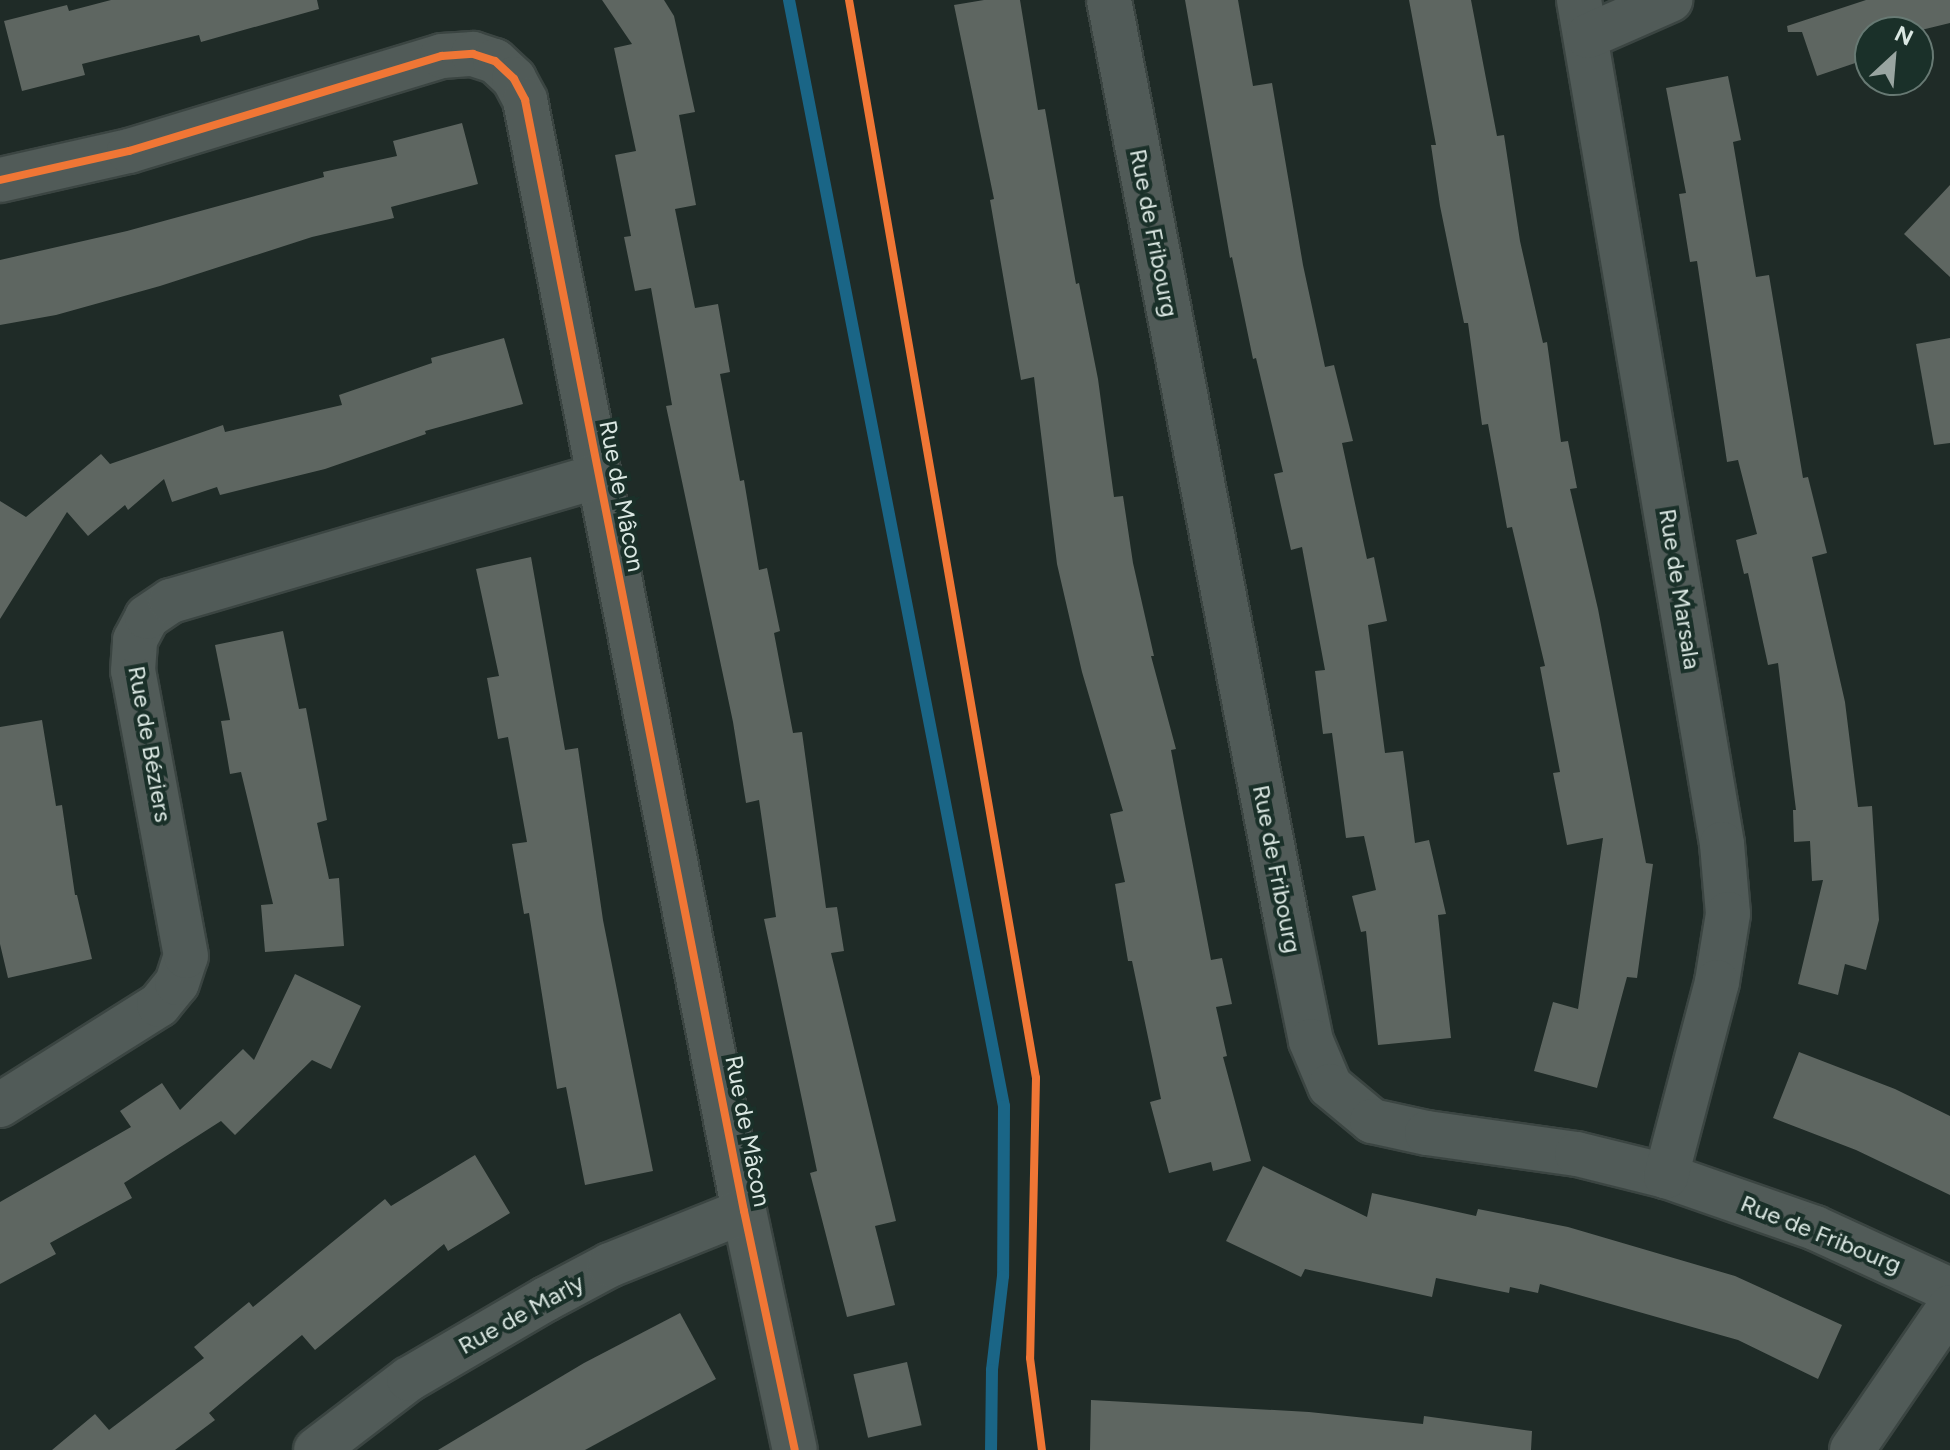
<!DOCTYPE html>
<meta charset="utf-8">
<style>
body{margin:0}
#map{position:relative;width:1950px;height:1450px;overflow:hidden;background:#1f2b27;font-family:Figtree,sans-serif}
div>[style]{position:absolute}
.stream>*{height:12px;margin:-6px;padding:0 6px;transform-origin:6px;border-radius:6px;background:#1a6586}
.building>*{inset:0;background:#5e6661;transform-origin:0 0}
.roads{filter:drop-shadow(2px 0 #3b4542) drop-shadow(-2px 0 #3b4542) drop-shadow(0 2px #3b4542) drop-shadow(0 -2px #3b4542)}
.minor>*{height:44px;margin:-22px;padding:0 22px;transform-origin:22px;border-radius:22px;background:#515b58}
.cycleway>*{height:8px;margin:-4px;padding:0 4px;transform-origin:4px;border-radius:4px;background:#f07635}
span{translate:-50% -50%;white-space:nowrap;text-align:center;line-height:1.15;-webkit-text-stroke:8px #1a3029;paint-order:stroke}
.street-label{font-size:24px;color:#dae7e2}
.north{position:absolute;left:1854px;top:16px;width:80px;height:80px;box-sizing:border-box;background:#1a3029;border:2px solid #677973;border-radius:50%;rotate:26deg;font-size:22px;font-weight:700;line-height:32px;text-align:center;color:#dae7e2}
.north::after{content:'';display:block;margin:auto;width:28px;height:36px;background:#99a5a1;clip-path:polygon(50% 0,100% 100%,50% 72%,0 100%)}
</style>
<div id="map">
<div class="stream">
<i style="left:789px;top:0;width:1127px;rotate:79deg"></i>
<i style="left:1004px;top:1106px;width:170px;rotate:90.3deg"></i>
<i style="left:1003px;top:1276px;width:95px;rotate:96.7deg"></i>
<i style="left:992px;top:1370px;width:80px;rotate:90.7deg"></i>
</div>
<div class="building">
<i style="clip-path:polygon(111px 0,317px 0,319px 9px,201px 42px,199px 35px,82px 64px,85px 75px,22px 91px,4px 21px,67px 5px,69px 11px)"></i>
<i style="clip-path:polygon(602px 0,664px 0,674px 16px,695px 112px,679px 115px,696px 205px,675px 209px,695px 308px,718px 304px,730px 372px,720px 374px,740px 481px,744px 480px,759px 570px,767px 568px,780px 631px,774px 633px,793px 733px,802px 732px,826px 908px,837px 907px,844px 951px,831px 953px,896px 1221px,875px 1226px,895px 1305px,847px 1317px,810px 1173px,817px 1171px,764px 919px,776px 917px,759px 800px,746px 803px,733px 722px,666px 406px,672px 405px,651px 288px,635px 291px,624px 237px,631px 236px,615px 155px,636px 151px,614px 48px,632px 44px)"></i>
<i style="clip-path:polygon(984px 0,1020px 0,1038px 110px,1045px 109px,1076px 284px,1079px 283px,1098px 379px,1114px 497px,1123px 496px,1133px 563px,1154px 656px,1151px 656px,1176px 749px,1171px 750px,1211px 960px,1222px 958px,1232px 1004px,1216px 1007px,1227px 1056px,1223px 1057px,1251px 1161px,1213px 1171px,1211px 1162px,1169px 1173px,1150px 1102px,1161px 1099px,1132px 961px,1128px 961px,1115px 884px,1125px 882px,1110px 814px,1123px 811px,1082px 672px,1057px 564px,1034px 377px,1021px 380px,990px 200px,994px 199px,954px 5px)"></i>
<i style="clip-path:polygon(1185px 0,1238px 0,1253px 86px,1272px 83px,1303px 265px,1325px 367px,1334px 365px,1353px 441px,1342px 443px,1367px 559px,1374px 557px,1387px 621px,1368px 625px,1385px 753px,1403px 751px,1415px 843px,1429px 840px,1446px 914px,1438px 915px,1451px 1038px,1378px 1045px,1366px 931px,1361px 932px,1352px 896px,1376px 890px,1364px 836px,1346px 838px,1332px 733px,1323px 734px,1315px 671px,1325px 670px,1302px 547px,1291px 550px,1274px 474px,1283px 472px,1256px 358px,1253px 359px,1232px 257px,1230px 258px)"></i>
<i style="clip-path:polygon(1409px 0,1471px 0,1497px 136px,1504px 135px,1520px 241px,1543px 343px,1547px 342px,1561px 442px,1568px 441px,1577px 488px,1570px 489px,1598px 609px,1646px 863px,1653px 864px,1637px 978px,1627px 977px,1597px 1088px,1534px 1071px,1553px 1002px,1578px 1009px,1603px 838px,1567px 845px,1553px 773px,1560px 772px,1540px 667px,1545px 666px,1512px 527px,1507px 528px,1488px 424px,1482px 425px,1468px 323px,1464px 323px,1440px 206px,1431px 145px,1436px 145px)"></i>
<i style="clip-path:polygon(1866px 0,1950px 0,1950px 23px,1913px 32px,1870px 32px,1870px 58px,1817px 76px,1802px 32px,1788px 32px,1787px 26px)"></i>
<i style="clip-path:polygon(1728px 76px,1741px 140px,1733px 142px,1756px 277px,1769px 275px,1803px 478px,1808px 477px,1827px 553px,1812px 557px,1845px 702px,1858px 807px,1872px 806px,1879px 920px,1866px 970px,1845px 964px,1838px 995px,1798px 984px,1823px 880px,1812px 881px,1810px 841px,1794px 842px,1793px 810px,1796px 810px,1778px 663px,1768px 665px,1748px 573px,1744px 574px,1736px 540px,1757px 534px,1738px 460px,1727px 462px,1697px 261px,1690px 262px,1679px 194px,1686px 193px,1666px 88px)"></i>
<i style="clip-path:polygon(462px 123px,478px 184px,391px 207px,394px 218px,312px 237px,160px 286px,56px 315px,0 325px,0 260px,127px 231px,324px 177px,323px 172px,397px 156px,393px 141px)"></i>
<i style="clip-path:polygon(1950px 185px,1950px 277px,1904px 234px)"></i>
<i style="clip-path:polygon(504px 338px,523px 404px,425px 431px,426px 434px,325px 469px,220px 495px,217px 487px,172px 502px,164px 479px,128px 510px,125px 505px,88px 536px,67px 512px,0 619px,0 501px,26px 517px,101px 454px,110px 464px,223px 425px,225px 432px,342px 405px,339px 395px,432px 363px,431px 358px)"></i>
<i style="clip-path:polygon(1950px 338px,1950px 443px,1934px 445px,1916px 344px)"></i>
<i style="clip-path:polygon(531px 557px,565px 750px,578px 748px,603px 920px,653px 1171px,585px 1185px,566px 1087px,557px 1089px,529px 913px,524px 914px,512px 844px,527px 842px,508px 737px,498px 739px,487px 678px,499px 676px,476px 569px)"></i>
<i style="clip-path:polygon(283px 631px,299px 709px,306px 708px,327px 820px,317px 823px,329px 879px,339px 878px,344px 946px,265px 952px,261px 905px,273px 904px,241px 772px,230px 774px,221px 721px,230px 720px,215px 645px)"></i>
<i style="clip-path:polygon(42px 720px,56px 806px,62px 805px,75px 895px,77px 895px,92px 959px,8px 978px,0 944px,0 727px)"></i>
<i style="clip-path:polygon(295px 974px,361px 1006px,331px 1069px,312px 1060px,235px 1135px,221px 1121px,124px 1183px,132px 1198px,50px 1243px,56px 1254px,0 1284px,0 1202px,131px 1127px,120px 1111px,162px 1083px,180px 1110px,243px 1049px,254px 1060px)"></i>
<i style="clip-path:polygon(1799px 1052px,1895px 1089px,1950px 1116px,1950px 1195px,1856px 1150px,1773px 1118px)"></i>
<i style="clip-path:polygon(475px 1155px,510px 1213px,448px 1251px,444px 1244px,315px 1350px,302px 1335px,209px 1413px,215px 1420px,175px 1450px,52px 1450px,95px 1414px,109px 1430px,204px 1358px,194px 1347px,249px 1302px,253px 1307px,385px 1199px,391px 1206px)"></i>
<i style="clip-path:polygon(1263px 1166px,1367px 1217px,1372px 1193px,1476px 1216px,1478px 1209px,1568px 1227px,1735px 1276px,1842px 1325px,1818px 1379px,1738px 1340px,1540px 1284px,1538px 1293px,1510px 1287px,1509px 1293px,1436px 1278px,1432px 1297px,1305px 1269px,1301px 1277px,1226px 1241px)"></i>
<i style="clip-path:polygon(680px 1313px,716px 1379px,585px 1450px,438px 1450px,584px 1363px)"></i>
<i style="left:907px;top:1362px;width:65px;height:55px;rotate:77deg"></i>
<i style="clip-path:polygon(1091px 1400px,1309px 1412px,1423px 1424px,1424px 1416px,1532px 1431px,1531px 1450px,1090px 1450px)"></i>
</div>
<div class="roads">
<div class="minor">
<i style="left:1109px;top:0;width:940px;rotate:79.08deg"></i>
<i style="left:1287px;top:923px;width:120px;rotate:78.5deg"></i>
<i style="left:1311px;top:1041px;width:49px;rotate:67.1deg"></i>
<i style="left:1330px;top:1086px;width:55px;rotate:39.8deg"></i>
<i style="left:1372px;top:1121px;width:56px;rotate:12.3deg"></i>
<i style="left:1427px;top:1133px;width:151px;rotate:8deg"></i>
<i style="left:1577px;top:1154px;width:92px;rotate:13.9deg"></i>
<i style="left:1666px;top:1176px;width:158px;rotate:19.2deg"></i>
<i style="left:1815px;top:1228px;width:149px;rotate:24.7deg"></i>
<i style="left:1579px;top:0;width:856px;rotate:80.38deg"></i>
<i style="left:1722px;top:844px;width:70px;rotate:85.1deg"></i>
<i style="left:1728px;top:914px;width:69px;rotate:99.2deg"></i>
<i style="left:1717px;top:982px;width:201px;rotate:104.7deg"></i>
<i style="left:1588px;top:36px;width:90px;rotate:-23.7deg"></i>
<i style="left:0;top:180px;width:132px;rotate:-12.7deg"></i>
<i style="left:129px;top:151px;width:327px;rotate:-16.9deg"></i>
<i style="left:442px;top:56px;width:31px;rotate:-4deg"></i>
<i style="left:473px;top:54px;width:23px;rotate:18deg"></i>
<i style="left:495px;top:61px;width:26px;rotate:43deg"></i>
<i style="left:514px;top:79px;width:24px;rotate:62deg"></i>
<i style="left:525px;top:100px;width:1132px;rotate:78.85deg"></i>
<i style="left:744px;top:1211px;width:244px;rotate:78deg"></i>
<i style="left:0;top:1105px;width:188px;rotate:-32.2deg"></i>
<i style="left:159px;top:1005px;width:28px;rotate:-51deg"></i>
<i style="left:177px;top:983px;width:28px;rotate:-72deg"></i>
<i style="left:186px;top:956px;width:290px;rotate:-100.5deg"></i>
<i style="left:133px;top:671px;width:31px;rotate:-86deg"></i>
<i style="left:135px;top:640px;width:26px;rotate:-62deg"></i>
<i style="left:147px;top:617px;width:29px;rotate:-34deg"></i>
<i style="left:171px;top:601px;width:445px;rotate:-16.3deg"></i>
<i style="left:316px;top:1450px;width:117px;rotate:-37.4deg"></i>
<i style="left:409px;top:1379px;width:159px;rotate:-30.3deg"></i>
<i style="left:546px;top:1299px;width:72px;rotate:-28deg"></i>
<i style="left:610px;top:1265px;width:144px;rotate:-21.9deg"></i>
<i style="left:1852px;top:1450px;width:173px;rotate:-55.6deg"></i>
</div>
</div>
<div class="cycleway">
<i style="left:849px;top:0;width:1094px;rotate:80.16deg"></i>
<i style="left:1036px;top:1078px;width:280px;rotate:91.2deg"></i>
<i style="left:1030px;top:1358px;width:93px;rotate:82.6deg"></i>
<i style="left:0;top:180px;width:132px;rotate:-12.7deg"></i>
<i style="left:129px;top:151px;width:327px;rotate:-16.9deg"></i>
<i style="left:442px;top:56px;width:31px;rotate:-4deg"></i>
<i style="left:473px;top:54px;width:23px;rotate:18deg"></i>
<i style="left:495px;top:61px;width:26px;rotate:43deg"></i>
<i style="left:514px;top:79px;width:24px;rotate:62deg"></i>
<i style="left:525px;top:100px;width:1132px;rotate:78.85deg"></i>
<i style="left:744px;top:1211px;width:244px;rotate:78deg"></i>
</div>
<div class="street-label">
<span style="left:1154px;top:233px;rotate:79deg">Rue de Fribourg</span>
<span style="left:622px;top:496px;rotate:79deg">Rue de Mâcon</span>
<span style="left:1680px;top:589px;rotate:81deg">Rue de Marsala</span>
<span style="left:150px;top:744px;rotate:80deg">Rue de Béziers</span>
<span style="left:1277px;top:869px;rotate:79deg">Rue de Fribourg</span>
<span style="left:748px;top:1131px;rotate:79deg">Rue de Mâcon</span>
<span style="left:1821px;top:1234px;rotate:22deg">Rue de Fribourg</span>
<span style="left:521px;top:1314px;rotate:-29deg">Rue de Marly</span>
</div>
<div class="north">N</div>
</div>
